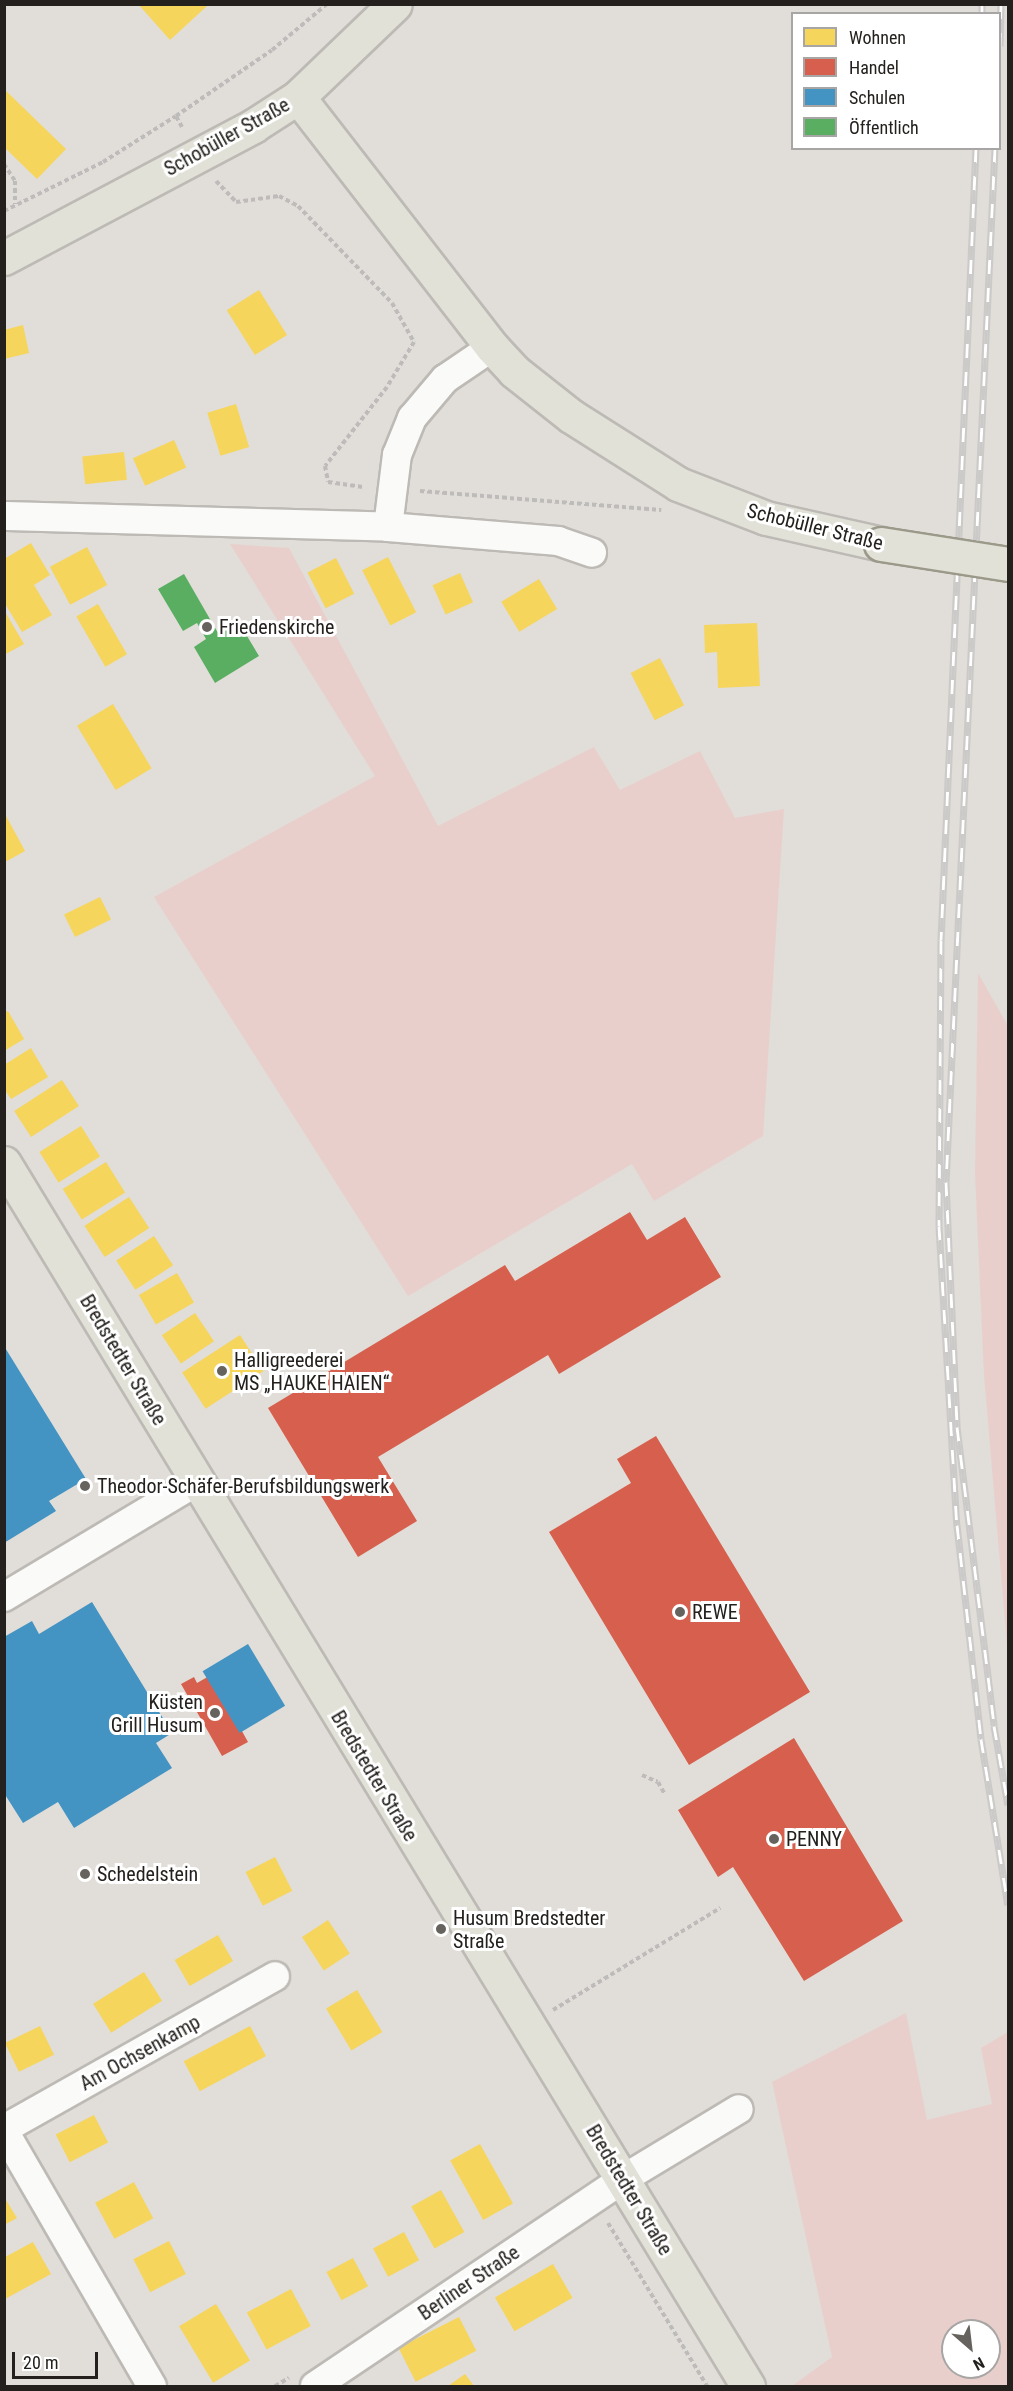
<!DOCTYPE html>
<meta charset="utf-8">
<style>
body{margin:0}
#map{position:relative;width:1013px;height:2391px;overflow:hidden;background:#e1ddd8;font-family:"Roboto Condensed",sans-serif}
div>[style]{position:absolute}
.green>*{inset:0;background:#e9cfcc}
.homes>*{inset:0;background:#f6d55c;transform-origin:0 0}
.shops>*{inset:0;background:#d6604d}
.schools>*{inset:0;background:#4393c3;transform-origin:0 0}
.public>*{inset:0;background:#5aae61}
.path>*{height:4px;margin-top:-2px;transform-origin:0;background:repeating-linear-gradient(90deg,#bebcbb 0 4.5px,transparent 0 7.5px)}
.roads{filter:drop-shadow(2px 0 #bdbab5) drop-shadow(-2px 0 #bdbab5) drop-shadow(0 2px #bdbab5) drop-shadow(0 -2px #bdbab5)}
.minor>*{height:28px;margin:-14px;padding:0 14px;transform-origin:14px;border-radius:14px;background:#fafaf9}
.major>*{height:33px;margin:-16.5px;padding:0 16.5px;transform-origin:16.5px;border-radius:16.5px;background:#e2e1d8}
.rail>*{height:7px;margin-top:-3.5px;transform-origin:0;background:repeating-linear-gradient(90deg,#fff 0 14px,#cbcac9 0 28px);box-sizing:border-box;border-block:2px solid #cbcac9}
.bridges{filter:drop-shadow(2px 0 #9b9989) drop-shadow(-2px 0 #9b9989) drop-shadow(0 2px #9b9989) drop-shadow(0 -2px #9b9989)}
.major-bridge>*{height:33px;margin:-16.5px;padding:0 16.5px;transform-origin:16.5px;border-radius:16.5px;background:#e2e1d8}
.dots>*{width:16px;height:16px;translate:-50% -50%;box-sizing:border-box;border:3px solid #fff;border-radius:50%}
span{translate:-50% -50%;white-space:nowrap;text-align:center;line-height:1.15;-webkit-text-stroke:6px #fff;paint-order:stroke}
.street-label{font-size:20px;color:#23201d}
.poi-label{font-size:20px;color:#23201d}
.left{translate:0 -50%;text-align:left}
.right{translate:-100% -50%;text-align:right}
.frame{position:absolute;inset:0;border:6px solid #23201d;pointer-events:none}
.legend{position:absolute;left:791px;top:12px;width:210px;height:138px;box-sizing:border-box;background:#fff;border:2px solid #a7a6a5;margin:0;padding:8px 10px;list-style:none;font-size:18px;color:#23201d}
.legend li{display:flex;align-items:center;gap:12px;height:30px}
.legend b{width:30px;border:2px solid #a7a6a5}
.north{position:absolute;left:941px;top:2319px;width:60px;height:60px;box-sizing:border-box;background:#fff;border:2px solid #a7a6a5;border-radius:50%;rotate:152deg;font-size:16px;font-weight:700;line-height:24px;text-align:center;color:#23201d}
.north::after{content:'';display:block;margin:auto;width:21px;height:27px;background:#66625e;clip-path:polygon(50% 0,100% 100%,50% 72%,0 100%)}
.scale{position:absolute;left:12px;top:2352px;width:86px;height:27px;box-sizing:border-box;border:3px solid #23201d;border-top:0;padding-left:8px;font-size:18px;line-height:21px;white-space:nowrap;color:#23201d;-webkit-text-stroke:4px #fff;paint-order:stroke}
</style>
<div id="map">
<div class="green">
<i style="clip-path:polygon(230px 544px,289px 548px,438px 826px,594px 747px,620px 790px,700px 751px,735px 818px,784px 809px,763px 1136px,654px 1201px,632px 1164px,408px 1296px,154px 897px,375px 776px)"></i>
<i style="clip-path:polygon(978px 973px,1008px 1026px,1008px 1657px,984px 1375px,975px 1174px)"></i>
<i style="clip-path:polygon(evenodd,906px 2013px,927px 2120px,992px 2104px,981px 2048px,1008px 2032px,1008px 2386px,792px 2386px,832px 2357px,772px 2082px,906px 2013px,953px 2331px,989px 2331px,989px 2367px,953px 2367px,953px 2331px)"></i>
</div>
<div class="homes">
<i style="clip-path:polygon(138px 4px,206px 4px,207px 6px,170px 40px)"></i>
<i style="clip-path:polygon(4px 89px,66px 149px,37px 179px,4px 147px)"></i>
<i style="left:259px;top:290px;width:53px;height:38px;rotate:58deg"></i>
<i style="clip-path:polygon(23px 325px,29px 353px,4px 359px,4px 330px)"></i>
<i style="left:236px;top:404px;width:45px;height:30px;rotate:73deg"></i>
<i style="left:174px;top:440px;width:30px;height:45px;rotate:66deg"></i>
<i style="left:124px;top:452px;width:28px;height:42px;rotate:84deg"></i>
<i style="clip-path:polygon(31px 543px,50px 575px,34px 585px,52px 615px,22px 632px,4px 602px,4px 559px)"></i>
<i style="left:87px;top:547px;width:43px;height:42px;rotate:62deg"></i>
<i style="left:388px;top:557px;width:62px;height:29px;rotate:63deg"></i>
<i style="left:336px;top:558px;width:40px;height:32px;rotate:63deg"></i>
<i style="left:460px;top:573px;width:32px;height:30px;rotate:66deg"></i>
<i style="left:539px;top:579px;width:35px;height:44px;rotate:59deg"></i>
<i style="left:98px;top:604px;width:58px;height:25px;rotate:60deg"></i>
<i style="clip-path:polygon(4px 610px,24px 644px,4px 655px)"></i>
<i style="clip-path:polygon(757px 623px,760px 686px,718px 688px,717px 652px,705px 653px,704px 625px)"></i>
<i style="left:660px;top:658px;width:53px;height:33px;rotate:63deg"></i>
<i style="left:113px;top:704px;width:75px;height:42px;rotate:59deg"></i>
<i style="clip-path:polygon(5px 814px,25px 851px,5px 862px)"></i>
<i style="left:100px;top:897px;width:25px;height:40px;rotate:64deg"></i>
<i style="clip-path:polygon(8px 1011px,24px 1039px,4px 1051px,4px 1013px)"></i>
<i style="clip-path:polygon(31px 1048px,48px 1077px,11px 1099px,4px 1089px,4px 1065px)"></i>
<i style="left:62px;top:1080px;width:31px;height:57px;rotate:57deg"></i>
<i style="left:81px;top:1126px;width:36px;height:49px;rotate:58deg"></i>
<i style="left:106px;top:1162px;width:36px;height:51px;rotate:58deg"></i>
<i style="left:129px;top:1197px;width:37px;height:53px;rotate:57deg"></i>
<i style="left:154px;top:1236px;width:35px;height:45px;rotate:57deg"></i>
<i style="left:177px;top:1273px;width:34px;height:44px;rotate:60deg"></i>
<i style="left:195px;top:1313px;width:34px;height:40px;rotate:56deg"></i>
<i style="left:240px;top:1335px;width:43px;height:69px;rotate:57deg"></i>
<i style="left:275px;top:1857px;width:38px;height:33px;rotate:63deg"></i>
<i style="left:328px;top:1920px;width:40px;height:31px;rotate:57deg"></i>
<i style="left:218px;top:1935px;width:30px;height:50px;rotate:60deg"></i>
<i style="left:144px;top:1972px;width:34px;height:60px;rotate:58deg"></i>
<i style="left:357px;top:1990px;width:49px;height:36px;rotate:59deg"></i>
<i style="left:40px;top:2026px;width:32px;height:39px;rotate:64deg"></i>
<i style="left:250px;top:2026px;width:34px;height:75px;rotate:62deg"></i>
<i style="left:94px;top:2115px;width:31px;height:43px;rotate:63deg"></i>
<i style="left:480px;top:2144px;width:68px;height:34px;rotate:61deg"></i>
<i style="left:134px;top:2182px;width:41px;height:44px;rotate:62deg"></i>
<i style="left:441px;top:2190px;width:48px;height:34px;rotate:61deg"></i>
<i style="clip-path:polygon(4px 2197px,17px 2218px,4px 2225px)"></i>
<i style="left:404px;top:2232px;width:32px;height:35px;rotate:62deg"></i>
<i style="left:169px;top:2241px;width:37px;height:40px;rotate:63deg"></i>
<i style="clip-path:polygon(33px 2242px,51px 2274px,5px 2299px,5px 2257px)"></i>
<i style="left:353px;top:2258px;width:32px;height:30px;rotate:62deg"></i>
<i style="left:553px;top:2264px;width:39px;height:67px;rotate:60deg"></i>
<i style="left:291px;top:2289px;width:42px;height:50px;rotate:62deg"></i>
<i style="left:216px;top:2304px;width:66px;height:43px;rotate:59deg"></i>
<i style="left:459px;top:2317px;width:38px;height:68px;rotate:63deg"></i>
<i style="clip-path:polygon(465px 2374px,474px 2386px,448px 2386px)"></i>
</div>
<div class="shops">
<i style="clip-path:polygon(630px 1212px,647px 1240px,685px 1217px,721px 1277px,559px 1374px,548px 1355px,378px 1457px,417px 1521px,358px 1557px,268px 1408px,505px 1265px,515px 1281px)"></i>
<i style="clip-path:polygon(656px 1436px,810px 1692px,689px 1765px,549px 1532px,631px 1483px,617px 1459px)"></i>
<i style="clip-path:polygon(211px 1675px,248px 1742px,222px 1756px,181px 1684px,194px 1677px,197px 1683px)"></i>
<i style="clip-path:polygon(794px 1738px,903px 1921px,804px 1981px,733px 1867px,718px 1877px,678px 1810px)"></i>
</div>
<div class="schools">
<i style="clip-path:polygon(4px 1346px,86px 1479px,49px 1501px,56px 1511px,4px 1543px)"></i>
<i style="clip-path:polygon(92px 1602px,172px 1733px,156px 1743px,172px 1768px,74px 1828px,58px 1802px,23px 1823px,4px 1793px,4px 1637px,32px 1621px,39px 1634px)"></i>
<i style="left:248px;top:1644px;width:72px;height:53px;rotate:59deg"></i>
</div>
<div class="public">
<i style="clip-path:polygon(184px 574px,218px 633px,238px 621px,259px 656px,215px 683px,194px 647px,206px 639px,197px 623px,183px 631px,158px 589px)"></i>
</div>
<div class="path">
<i style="left:182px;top:127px;width:13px;rotate:-119deg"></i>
<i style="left:176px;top:116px;width:116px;rotate:-34.5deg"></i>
<i style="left:272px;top:50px;width:72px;rotate:-39.9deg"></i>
<i style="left:4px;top:164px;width:20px;rotate:57deg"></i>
<i style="left:15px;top:181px;width:23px;rotate:90deg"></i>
<i style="left:216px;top:181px;width:29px;rotate:46deg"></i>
<i style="left:236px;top:202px;width:43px;rotate:-7.9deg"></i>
<i style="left:279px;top:196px;width:21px;rotate:28deg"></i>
<i style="left:298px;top:206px;width:135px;rotate:45.9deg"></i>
<i style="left:392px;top:303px;width:45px;rotate:60.6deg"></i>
<i style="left:414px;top:342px;width:52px;rotate:121deg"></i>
<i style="left:387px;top:387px;width:100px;rotate:128.1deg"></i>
<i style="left:325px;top:466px;width:16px;rotate:79deg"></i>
<i style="left:328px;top:482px;width:37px;rotate:8deg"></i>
<i style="left:4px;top:211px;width:110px;rotate:-26.3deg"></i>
<i style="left:103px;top:162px;width:86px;rotate:-32.2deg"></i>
<i style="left:420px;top:491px;width:242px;rotate:4.5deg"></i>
<i style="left:642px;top:1775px;width:17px;rotate:24deg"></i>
<i style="left:658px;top:1782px;width:13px;rotate:61deg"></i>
<i style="left:553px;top:2010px;width:196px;rotate:-31.4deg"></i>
<i style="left:608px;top:2223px;width:191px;rotate:58.7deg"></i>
<i style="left:275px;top:2386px;width:16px;rotate:-30deg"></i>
</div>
<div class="roads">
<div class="minor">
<i style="left:4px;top:516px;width:384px;rotate:1.6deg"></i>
<i style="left:388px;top:527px;width:73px;rotate:-82.9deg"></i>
<i style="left:397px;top:455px;width:40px;rotate:-68deg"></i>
<i style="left:412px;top:418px;width:51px;rotate:-49.8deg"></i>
<i style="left:445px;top:379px;width:57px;rotate:-34.2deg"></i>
<i style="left:388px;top:527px;width:171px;rotate:4.7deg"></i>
<i style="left:558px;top:541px;width:36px;rotate:19deg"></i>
<i style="left:4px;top:1597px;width:224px;rotate:-30.9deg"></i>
<i style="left:4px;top:2129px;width:311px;rotate:-29.4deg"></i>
<i style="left:4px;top:2131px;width:295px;rotate:59.9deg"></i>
<i style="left:315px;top:2386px;width:371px;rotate:-33.9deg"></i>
<i style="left:623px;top:2179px;width:135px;rotate:-31.1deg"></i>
</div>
<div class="major">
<i style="left:298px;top:97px;width:316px;rotate:52.2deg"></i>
<i style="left:492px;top:347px;width:33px;rotate:47deg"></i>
<i style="left:514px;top:371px;width:73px;rotate:38.3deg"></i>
<i style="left:571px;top:416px;width:127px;rotate:32.4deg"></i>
<i style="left:678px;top:484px;width:94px;rotate:21.1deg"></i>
<i style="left:766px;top:518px;width:118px;rotate:12.7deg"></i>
<i style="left:4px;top:258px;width:282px;rotate:-27.9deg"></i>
<i style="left:253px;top:126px;width:54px;rotate:-32.8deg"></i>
<i style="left:298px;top:97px;width:134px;rotate:-43.8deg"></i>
<i style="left:4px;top:1163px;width:1432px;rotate:58.69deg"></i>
</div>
</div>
<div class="rail">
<i style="left:982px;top:14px;width:10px;rotate:-90deg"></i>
<i style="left:1000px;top:46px;width:42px;rotate:-88.6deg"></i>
<i style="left:976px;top:148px;width:793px;rotate:92.53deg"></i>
<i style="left:941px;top:940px;width:286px;rotate:90.4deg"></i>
<i style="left:939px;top:1226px;width:300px;rotate:86.6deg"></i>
<i style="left:957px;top:1525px;width:215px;rotate:83.6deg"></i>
<i style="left:981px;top:1739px;width:168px;rotate:80.8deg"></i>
<i style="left:995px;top:148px;width:1035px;rotate:92.71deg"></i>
<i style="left:946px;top:1182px;width:245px;rotate:87.4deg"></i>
<i style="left:957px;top:1427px;width:301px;rotate:82.9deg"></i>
<i style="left:994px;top:1726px;width:80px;rotate:80deg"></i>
</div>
<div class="bridges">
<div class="major-bridge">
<i style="left:881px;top:544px;width:129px;rotate:8.9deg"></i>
</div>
</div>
<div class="dots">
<i style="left:207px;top:627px;background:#66625e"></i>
<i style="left:222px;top:1371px;background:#66625e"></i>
<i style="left:85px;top:1486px;background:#66625e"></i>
<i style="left:680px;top:1612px;background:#66625e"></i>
<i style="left:215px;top:1713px;background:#66625e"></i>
<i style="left:774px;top:1839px;background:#66625e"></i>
<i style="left:85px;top:1874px;background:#66625e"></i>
<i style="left:441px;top:1929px;background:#66625e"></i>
</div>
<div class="street-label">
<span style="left:227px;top:137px;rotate:-29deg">Schobüller Straße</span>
<span style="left:815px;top:527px;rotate:14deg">Schobüller Straße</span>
<span style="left:123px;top:1360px;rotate:59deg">Bredstedter Straße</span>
<span style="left:374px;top:1776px;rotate:59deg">Bredstedter Straße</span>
<span style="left:140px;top:2053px;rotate:-29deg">Am Ochsenkamp</span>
<span style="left:629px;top:2190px;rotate:59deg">Bredstedter Straße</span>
<span style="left:469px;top:2283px;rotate:-34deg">Berliner Straße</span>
</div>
<div class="poi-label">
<span class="left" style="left:219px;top:627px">Friedenskirche</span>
<span class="left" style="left:234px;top:1372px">Halligreederei<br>MS „HAUKE HAIEN“</span>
<span class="left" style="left:97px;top:1486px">Theodor-Schäfer-Berufsbildungswerk</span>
<span class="left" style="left:692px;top:1612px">REWE</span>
<span class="right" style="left:203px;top:1714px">Küsten<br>Grill Husum</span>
<span class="left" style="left:786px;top:1839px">PENNY</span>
<span class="left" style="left:97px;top:1874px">Schedelstein</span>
<span class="left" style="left:453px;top:1930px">Husum Bredstedter<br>Straße</span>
</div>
<div class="frame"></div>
<ul class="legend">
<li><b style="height:16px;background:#f6d55c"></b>Wohnen</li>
<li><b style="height:16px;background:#d6604d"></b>Handel</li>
<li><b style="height:16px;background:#4393c3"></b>Schulen</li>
<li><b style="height:16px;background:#5aae61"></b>Öffentlich</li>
</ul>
<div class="north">N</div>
<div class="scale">20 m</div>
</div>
